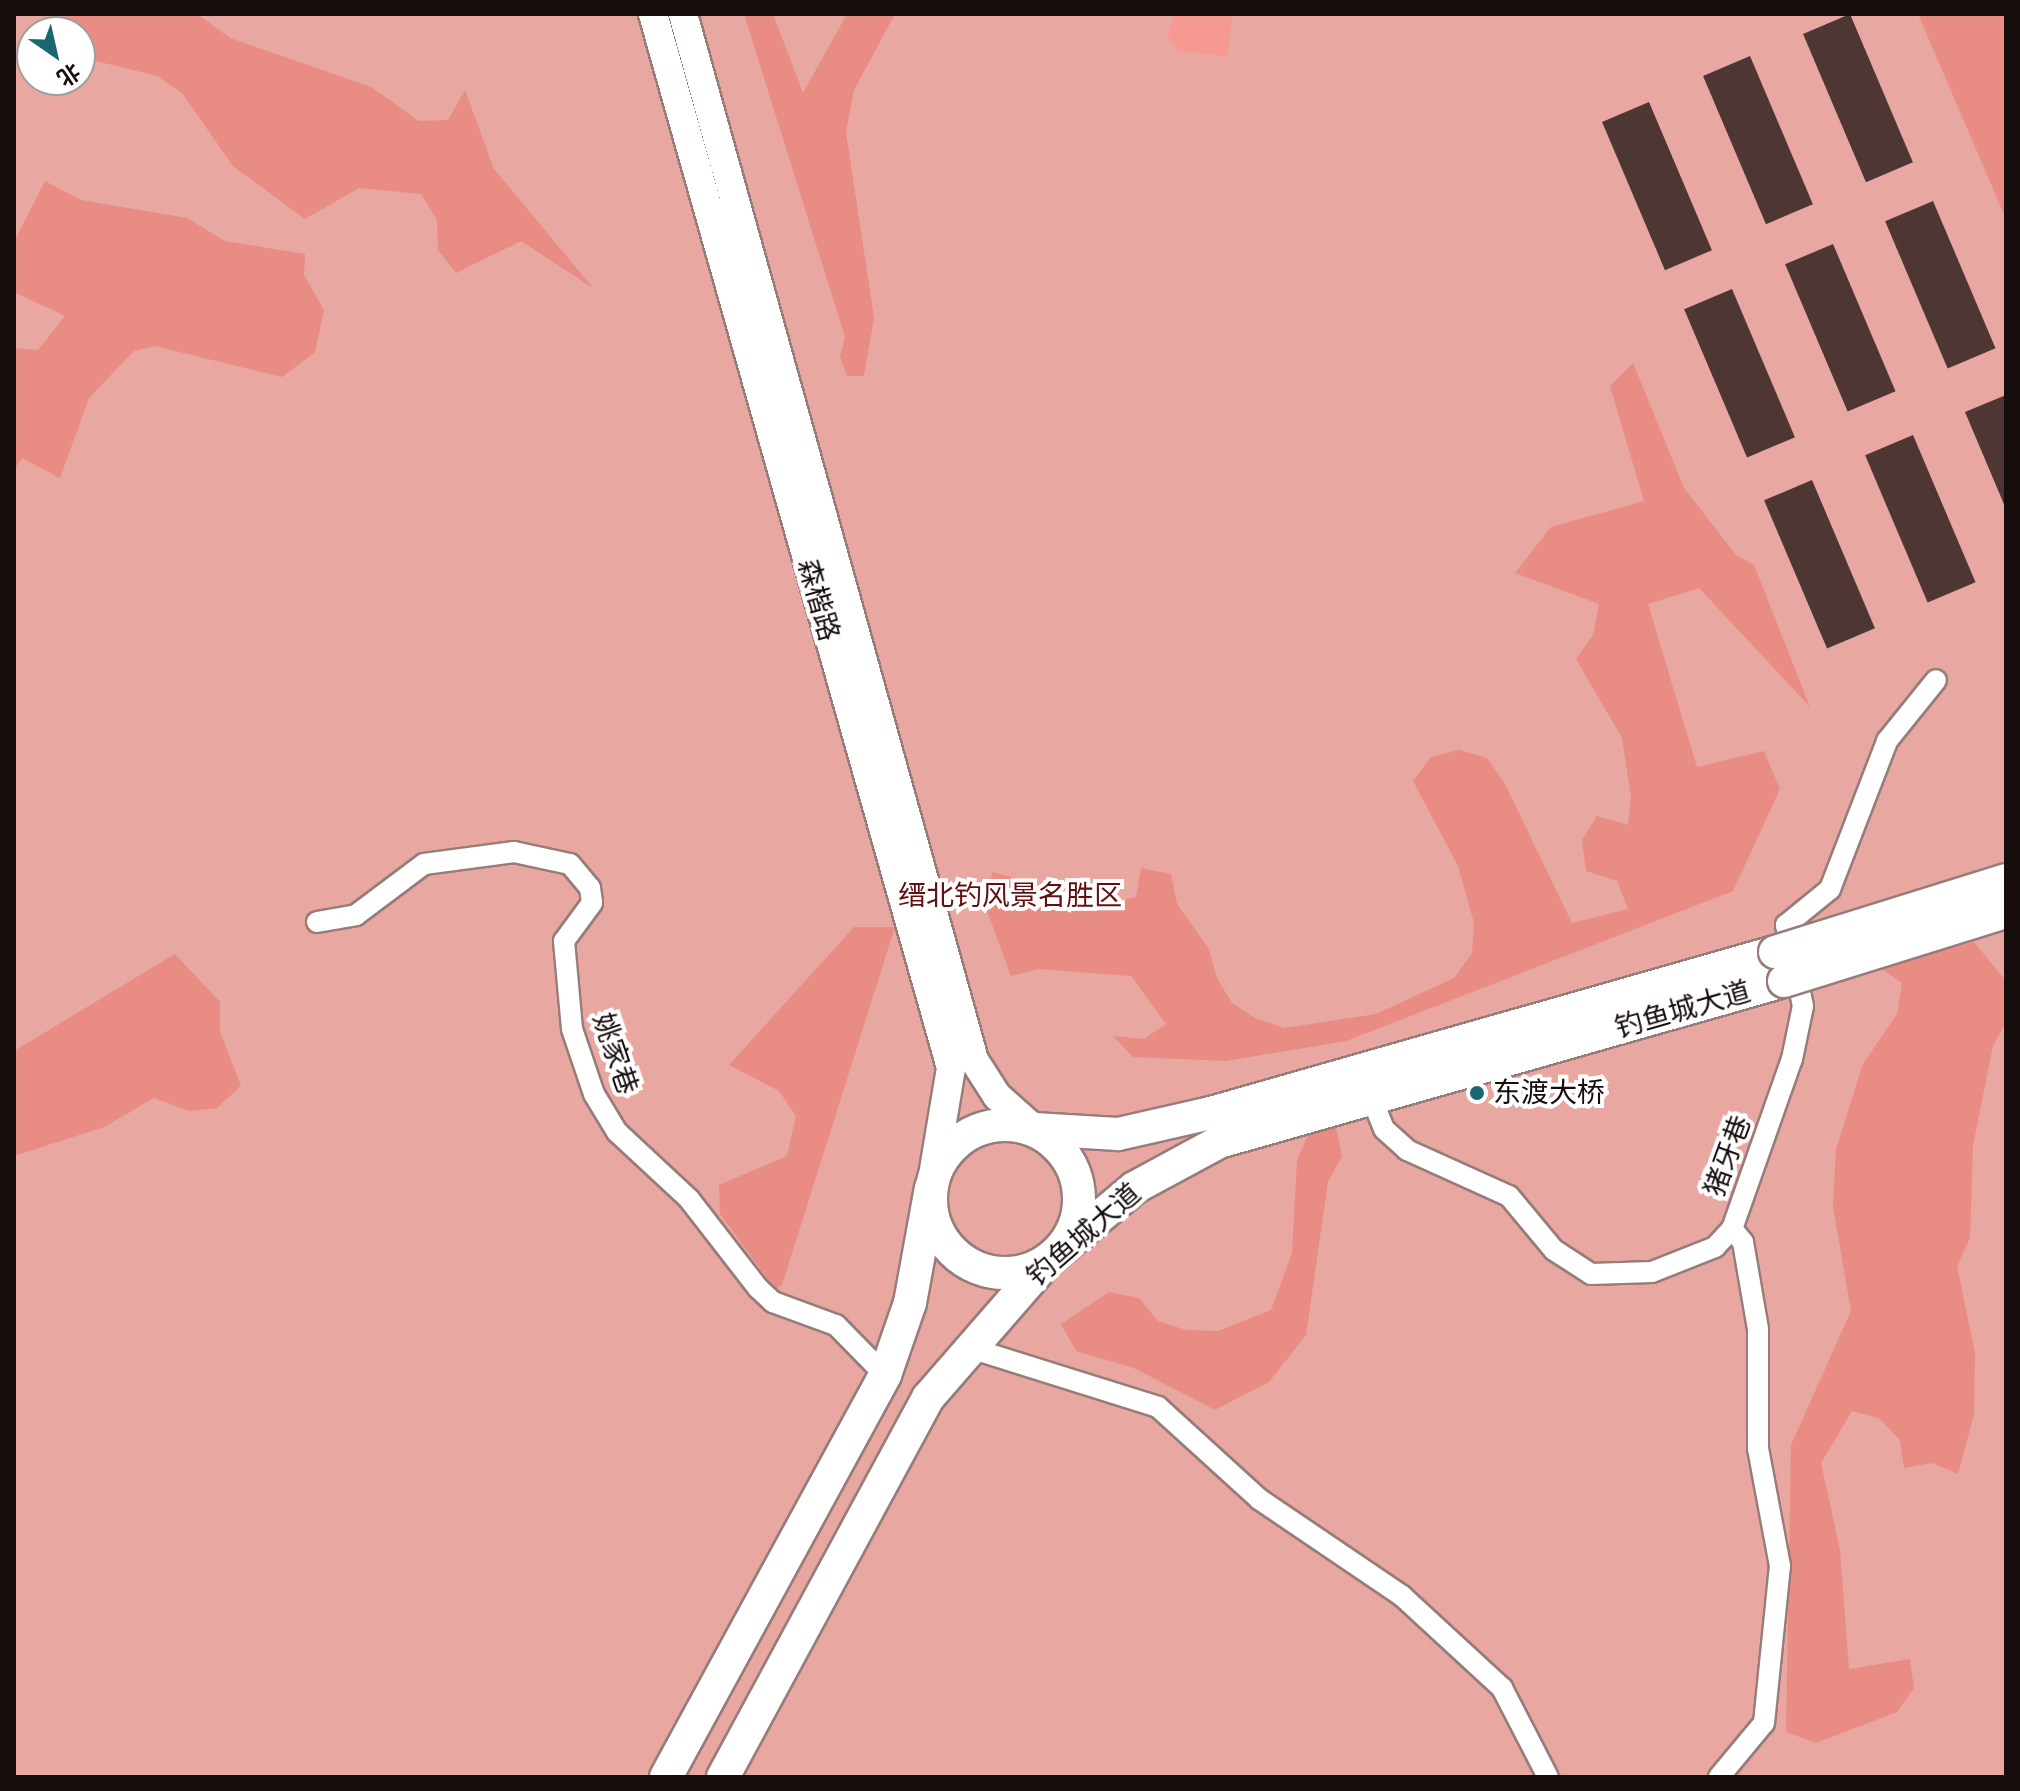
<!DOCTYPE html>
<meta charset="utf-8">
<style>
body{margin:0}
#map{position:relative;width:2020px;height:1791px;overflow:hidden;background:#f5d6d3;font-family:"Roboto Condensed","Noto Sans SC",sans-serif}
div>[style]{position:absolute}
.green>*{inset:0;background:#e8a7a0}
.forest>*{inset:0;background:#e88c84}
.water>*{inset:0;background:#f69990}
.building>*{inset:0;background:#4e3634;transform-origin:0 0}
.roads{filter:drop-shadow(2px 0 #977c79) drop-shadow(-2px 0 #977c79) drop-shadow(0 2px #977c79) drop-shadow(0 -2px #977c79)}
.minor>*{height:20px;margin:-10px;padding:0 10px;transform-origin:10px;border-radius:10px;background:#fff}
.secondary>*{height:28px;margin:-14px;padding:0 14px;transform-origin:14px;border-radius:14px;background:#fff}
.primary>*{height:32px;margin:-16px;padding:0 16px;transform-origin:16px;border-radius:16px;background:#fff}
.primary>.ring{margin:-16px;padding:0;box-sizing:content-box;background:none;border:32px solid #fff;border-radius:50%}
.bridges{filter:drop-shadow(2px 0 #977c79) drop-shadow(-2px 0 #977c79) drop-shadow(0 2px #977c79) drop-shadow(0 -2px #977c79)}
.primary-bridge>*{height:32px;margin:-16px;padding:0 16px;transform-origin:16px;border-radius:16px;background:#fff}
.dots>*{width:22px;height:22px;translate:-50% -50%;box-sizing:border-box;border:4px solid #fff;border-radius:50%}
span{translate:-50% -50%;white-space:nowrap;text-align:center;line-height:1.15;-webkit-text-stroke:8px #fff;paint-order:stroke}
.street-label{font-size:28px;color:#160d0c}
.park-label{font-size:28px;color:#621011}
.poi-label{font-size:28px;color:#160d0c}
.left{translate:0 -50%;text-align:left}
.frame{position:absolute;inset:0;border:16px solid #160d0c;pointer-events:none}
.north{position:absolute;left:16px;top:16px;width:80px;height:80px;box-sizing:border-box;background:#fff;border:2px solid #a29e9e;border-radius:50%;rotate:146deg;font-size:22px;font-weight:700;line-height:32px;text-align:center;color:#160d0c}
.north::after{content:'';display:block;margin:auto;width:28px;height:36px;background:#1b676f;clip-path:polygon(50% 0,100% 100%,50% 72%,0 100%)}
</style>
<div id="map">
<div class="green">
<i style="clip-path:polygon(evenodd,14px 14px,2006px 14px,2006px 1777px,14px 1777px,14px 14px,32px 32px,80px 32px,80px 80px,32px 80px,32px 32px)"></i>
</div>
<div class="forest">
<i style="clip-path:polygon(61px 14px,197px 14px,230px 38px,371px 87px,419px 121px,448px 120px,465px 90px,494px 169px,593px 288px,521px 241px,456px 273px,438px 250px,437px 220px,421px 194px,359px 188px,305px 219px,233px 166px,182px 93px,157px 76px,96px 61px,80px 48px,80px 32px,68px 32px)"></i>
<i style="clip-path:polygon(744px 14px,773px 14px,803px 93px,847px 14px,895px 14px,854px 90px,846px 132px,874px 318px,864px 376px,847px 376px,840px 357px,845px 337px)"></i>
<i style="clip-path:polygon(1918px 14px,2006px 14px,2006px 219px)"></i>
<i style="clip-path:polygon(45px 181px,81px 200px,187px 218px,225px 241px,305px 254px,304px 275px,324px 310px,315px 352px,282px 377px,155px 346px,134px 351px,89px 398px,60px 478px,22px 458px,14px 472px,14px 348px,38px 350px,65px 316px,14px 292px,14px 242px)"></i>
<i style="clip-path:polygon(1633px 363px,1684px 488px,1736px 555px,1754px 565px,1810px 707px,1699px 588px,1648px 604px,1697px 767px,1764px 751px,1780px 789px,1733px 891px,1346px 1041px,1226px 1061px,1133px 1057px,1113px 1036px,1144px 1039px,1166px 1024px,1131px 976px,1039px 969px,1011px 976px,983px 900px,993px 872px,1108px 904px,1136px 897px,1141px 868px,1171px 874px,1177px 904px,1209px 949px,1217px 978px,1232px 1003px,1255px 1018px,1284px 1028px,1376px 1014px,1454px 978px,1472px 953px,1474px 923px,1458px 866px,1413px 781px,1431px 757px,1459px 750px,1487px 758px,1505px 784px,1572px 923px,1628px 909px,1617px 881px,1586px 871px,1582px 840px,1597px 816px,1628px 825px,1631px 797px,1622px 738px,1576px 659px,1593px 635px,1599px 604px,1515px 573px,1551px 527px,1644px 501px,1610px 386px)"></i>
<i style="clip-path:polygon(854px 927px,895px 927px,782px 1285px,775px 1289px,720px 1214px,719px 1185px,787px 1156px,796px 1116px,779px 1091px,729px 1065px)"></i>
<i style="clip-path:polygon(1974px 942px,2006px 981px,2006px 1022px,1993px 1046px,1973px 1145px,1970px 1238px,1957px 1266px,1975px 1353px,1974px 1415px,1958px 1474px,1932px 1463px,1904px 1468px,1900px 1440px,1879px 1418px,1852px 1411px,1821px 1463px,1840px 1550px,1849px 1669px,1910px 1659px,1914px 1688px,1897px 1712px,1816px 1743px,1786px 1732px,1791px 1445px,1851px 1311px,1833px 1207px,1836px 1149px,1863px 1064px,1897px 1014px,1902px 983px,1879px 967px)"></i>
<i style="clip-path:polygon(175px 954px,220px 1002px,220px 1031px,241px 1086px,217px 1108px,189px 1111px,154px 1098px,104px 1127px,14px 1156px,14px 1051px)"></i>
<i style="clip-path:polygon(1336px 1127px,1342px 1156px,1328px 1182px,1306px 1335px,1269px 1382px,1215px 1410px,1134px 1368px,1076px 1351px,1061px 1324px,1109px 1292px,1139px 1298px,1158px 1321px,1186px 1330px,1218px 1331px,1271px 1310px,1292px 1253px,1297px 1160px,1309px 1133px)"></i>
</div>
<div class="water">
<i style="clip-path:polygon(1175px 14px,1233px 14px,1227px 56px,1178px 51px,1167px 34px)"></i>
</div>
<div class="building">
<i style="left:1850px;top:14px;width:161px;height:51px;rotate:67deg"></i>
<i style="left:1750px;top:56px;width:161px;height:51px;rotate:67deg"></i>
<i style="left:1649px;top:102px;width:161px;height:51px;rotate:67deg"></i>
<i style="left:1933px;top:201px;width:160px;height:52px;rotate:67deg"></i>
<i style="left:1833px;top:244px;width:160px;height:52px;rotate:67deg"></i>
<i style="left:1732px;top:289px;width:161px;height:52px;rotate:67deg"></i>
<i style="clip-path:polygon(2006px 395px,2006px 509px,1965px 412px)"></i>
<i style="left:1913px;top:435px;width:160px;height:52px;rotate:67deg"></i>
<i style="left:1812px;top:480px;width:161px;height:52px;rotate:67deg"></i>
</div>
<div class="roads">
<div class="minor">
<i style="left:317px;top:922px;width:40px;rotate:-10deg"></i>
<i style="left:356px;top:915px;width:85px;rotate:-36.9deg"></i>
<i style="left:424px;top:864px;width:91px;rotate:-7.6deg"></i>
<i style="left:514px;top:852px;width:57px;rotate:12.1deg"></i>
<i style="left:570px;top:864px;width:31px;rotate:50deg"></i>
<i style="left:590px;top:888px;width:15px;rotate:82deg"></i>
<i style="left:592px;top:903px;width:47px;rotate:126.4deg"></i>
<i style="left:564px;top:941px;width:88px;rotate:84.8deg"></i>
<i style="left:572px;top:1029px;width:69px;rotate:71.3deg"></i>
<i style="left:594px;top:1094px;width:44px;rotate:58.8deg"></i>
<i style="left:617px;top:1132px;width:98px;rotate:42.9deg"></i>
<i style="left:689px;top:1199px;width:113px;rotate:52.2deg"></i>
<i style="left:758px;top:1288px;width:21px;rotate:43deg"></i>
<i style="left:773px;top:1302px;width:67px;rotate:20.1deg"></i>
<i style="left:836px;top:1325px;width:70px;rotate:45.6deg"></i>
<i style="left:1372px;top:1099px;width:32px;rotate:68deg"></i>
<i style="left:1384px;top:1129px;width:31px;rotate:42deg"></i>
<i style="left:1407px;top:1150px;width:112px;rotate:24.3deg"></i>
<i style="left:1509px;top:1196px;width:70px;rotate:50.2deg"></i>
<i style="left:1554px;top:1250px;width:44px;rotate:33deg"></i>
<i style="left:1591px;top:1274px;width:61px;rotate:-1.9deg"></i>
<i style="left:1652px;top:1272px;width:68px;rotate:-21.6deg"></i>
<i style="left:1715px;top:1247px;width:25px;rotate:-47deg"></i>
<i style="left:970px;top:1348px;width:197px;rotate:17.4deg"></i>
<i style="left:1158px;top:1407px;width:137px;rotate:42.3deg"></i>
<i style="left:1259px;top:1499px;width:173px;rotate:34.1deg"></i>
<i style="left:1402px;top:1596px;width:136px;rotate:42.6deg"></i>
<i style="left:1502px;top:1688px;width:100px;rotate:62.7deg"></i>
<i style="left:1719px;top:1777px;width:70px;rotate:-50.2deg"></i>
<i style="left:1764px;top:1723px;width:158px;rotate:-84.2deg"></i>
<i style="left:1780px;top:1566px;width:119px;rotate:-100.6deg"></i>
<i style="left:1758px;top:1449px;width:120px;rotate:-90deg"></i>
<i style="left:1758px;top:1329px;width:88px;rotate:-99.8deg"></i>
<i style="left:1743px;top:1242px;width:17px;rotate:-130deg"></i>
<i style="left:1732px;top:1229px;width:180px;rotate:-70.6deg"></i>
<i style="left:1792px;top:1059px;width:54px;rotate:-78.3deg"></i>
<i style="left:1803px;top:1006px;width:83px;rotate:-101.9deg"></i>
<i style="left:1786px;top:925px;width:57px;rotate:-39.3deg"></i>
<i style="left:1830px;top:889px;width:159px;rotate:-68.9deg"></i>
<i style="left:1887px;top:741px;width:78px;rotate:-51.2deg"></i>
</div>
<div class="secondary">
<i style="left:653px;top:14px;width:1095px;rotate:74.21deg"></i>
<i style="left:951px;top:1068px;width:122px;rotate:99.5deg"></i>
<i style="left:683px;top:14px;width:1086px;rotate:74.45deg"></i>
<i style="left:974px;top:1060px;width:43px;rotate:57.4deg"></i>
<i style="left:997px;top:1096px;width:50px;rotate:41.7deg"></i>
</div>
<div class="primary">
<i class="ring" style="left:931px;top:1125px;width:116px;height:116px"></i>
<i style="left:1034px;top:1129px;width:84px;rotate:3.4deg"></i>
<i style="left:1118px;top:1134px;width:91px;rotate:-12.7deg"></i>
<i style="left:1207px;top:1114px;width:591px;rotate:-15.92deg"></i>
<i style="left:666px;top:1777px;width:458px;rotate:-61.4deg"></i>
<i style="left:885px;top:1375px;width:76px;rotate:-70.9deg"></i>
<i style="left:910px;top:1303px;width:117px;rotate:-79.7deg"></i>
<i style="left:723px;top:1777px;width:431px;rotate:-61.6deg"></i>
<i style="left:928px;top:1398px;width:183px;rotate:-49deg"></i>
<i style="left:1048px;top:1260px;width:112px;rotate:-39.9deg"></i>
<i style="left:1134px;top:1188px;width:97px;rotate:-28.4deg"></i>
<i style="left:1219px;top:1142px;width:587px;rotate:-15.91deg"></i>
</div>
</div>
<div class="bridges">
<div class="primary-bridge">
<i style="left:1775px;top:952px;width:242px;rotate:-17.3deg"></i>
<i style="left:1784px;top:981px;width:232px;rotate:-17.3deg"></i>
</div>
</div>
<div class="dots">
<i style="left:1477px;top:1093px;background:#1b676f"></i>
</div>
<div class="street-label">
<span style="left:818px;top:600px;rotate:74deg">森楷路</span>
<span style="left:1683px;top:1010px;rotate:-16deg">钓鱼城大道</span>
<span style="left:615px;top:1054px;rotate:71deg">姚家巷</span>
<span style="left:1728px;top:1156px;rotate:-70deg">猪牙巷</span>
<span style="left:1084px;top:1235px;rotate:-41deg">钓鱼城大道</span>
</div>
<div class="park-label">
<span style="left:1010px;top:896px">缙北钓风景名胜区</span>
</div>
<div class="poi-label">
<span class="left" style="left:1493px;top:1093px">东渡大桥</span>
</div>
<div class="frame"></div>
<div class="north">北</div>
</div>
